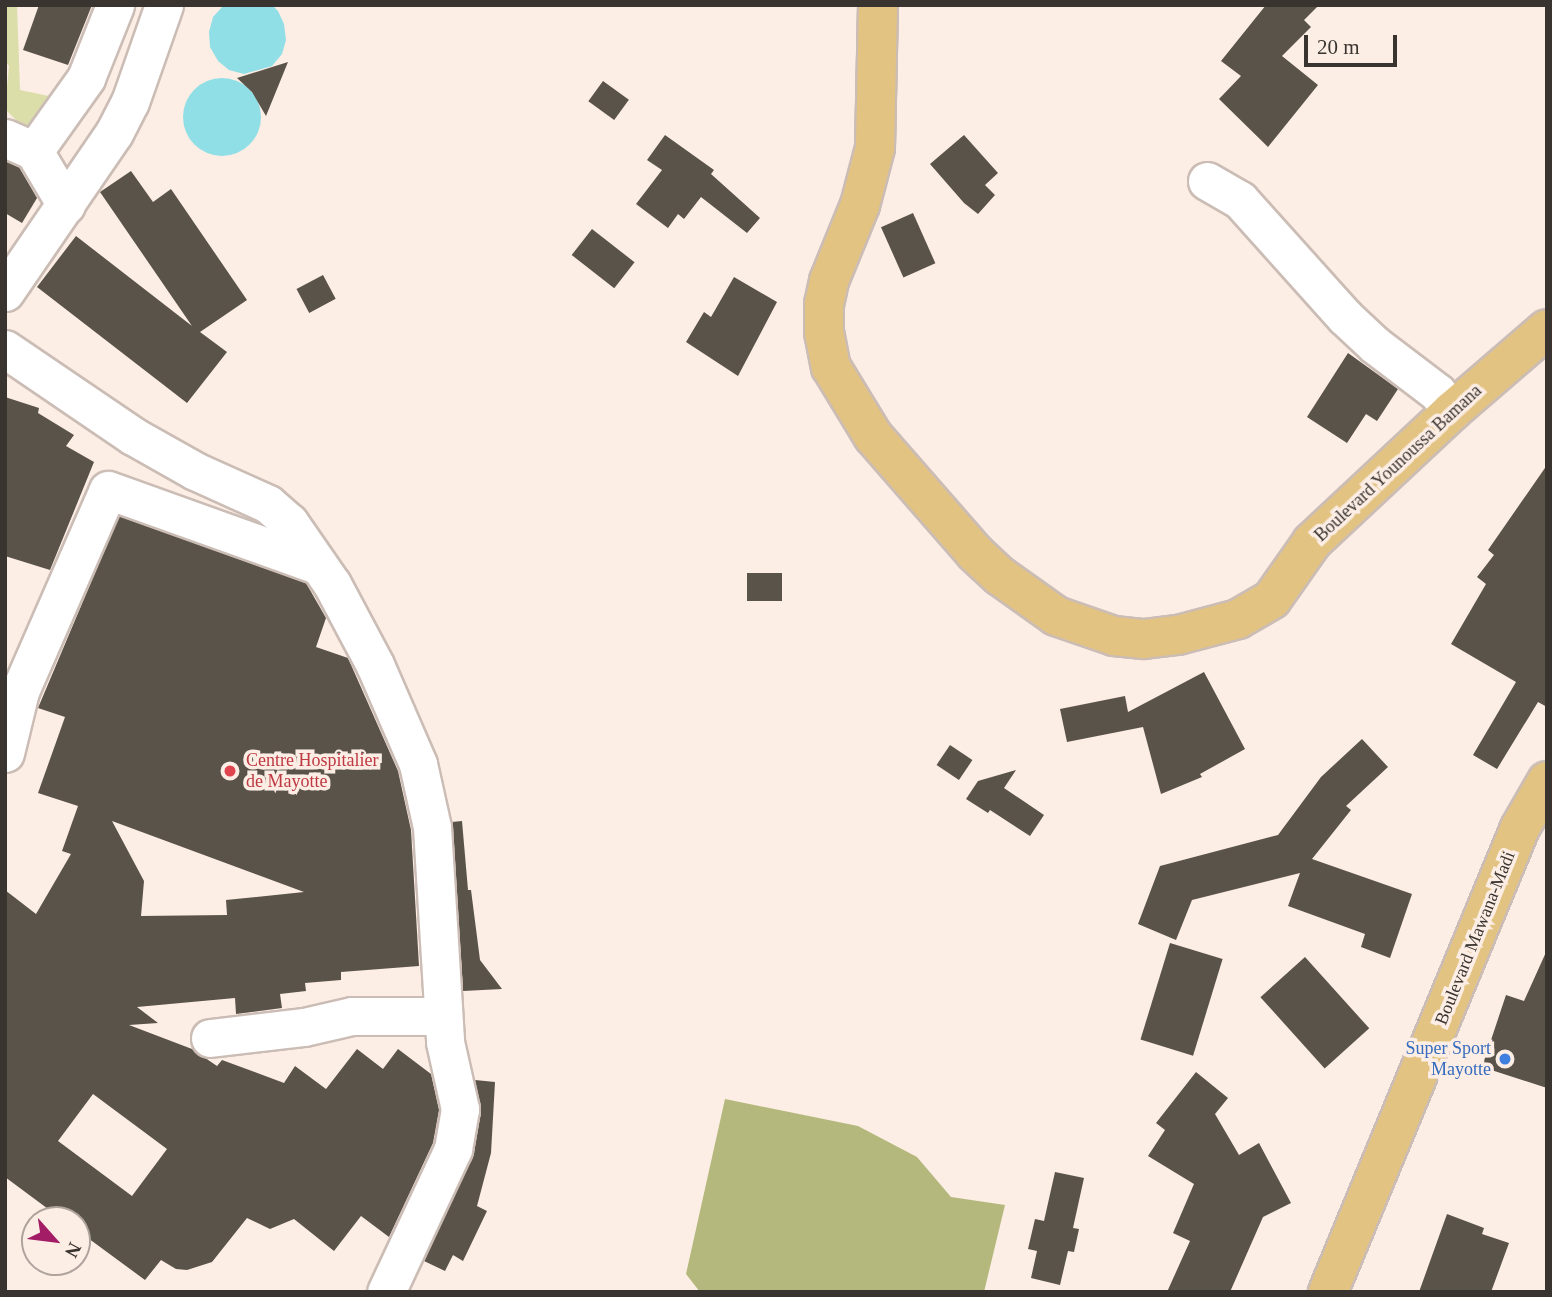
<!DOCTYPE html>
<style>
body{margin:0}
#map{position:relative;width:1552px;height:1297px;overflow:hidden;background:#fcede5;font-family:Georgia,serif}
div>[style]{position:absolute}
.green>*{inset:0;background:#dbdea9}
.forest>*{inset:0;background:#b5b87d}
.water>*{inset:0;background:#91dfe6}
.round{border-radius:50%}
.building>*{inset:0;background:#5a5349;transform-origin:0 0}
.roads{filter:drop-shadow(2px 0 #cbbdb5) drop-shadow(-2px 0 #cbbdb5) drop-shadow(0 2px #cbbdb5) drop-shadow(0 -2px #cbbdb5)}
.minor>*{height:37px;margin:-18.5px;padding:0 18.5px;transform-origin:18.5px;border-radius:18.5px;background:#fff}
.major>*{height:38px;margin:-19px;padding:0 19px;transform-origin:19px;border-radius:19px;background:#e3c382}
.dots>*{width:19px;height:19px;translate:-50% -50%;box-sizing:border-box;border:4px solid #fcede5;border-radius:50%}
span{translate:-50% -50%;white-space:nowrap;text-align:center;line-height:1.15;-webkit-text-stroke:7px #fcede5;paint-order:stroke}
.street-label{font-size:18px;color:#393430}
.health-label{font-size:18px;color:#be3a42}
.left{translate:0 -50%;text-align:left}
.shop-label{font-size:18px;color:#366cbe}
.right{translate:-100% -50%;text-align:right}
.frame{position:absolute;inset:0;border:7px solid #393430;pointer-events:none}
.north{position:absolute;left:21px;top:1206px;width:70px;height:70px;box-sizing:border-box;background:#fcede5;border:2px solid #aea39d;border-radius:50%;rotate:118deg;font-size:19px;font-weight:700;line-height:28px;text-align:center;color:#393430}
.north::after{content:'';display:block;margin:auto;width:24px;height:32px;background:#a31c66;clip-path:polygon(50% 0,100% 100%,50% 72%,0 100%)}
.scale{position:absolute;left:1304px;top:35px;width:93px;height:32px;box-sizing:border-box;border:4px solid #393430;border-top:0;padding-left:9px;font-size:21px;line-height:24px;white-space:nowrap;color:#393430;-webkit-text-stroke:5px #fcede5;paint-order:stroke}
</style>
<div id="map">
<div class="green">
<i style="clip-path:polygon(5px 5px,17px 5px,20px 90px,58px 98px,30px 134px,5px 109px,9px 66px,5px 61px)"></i>
</div>
<div class="forest">
<i style="clip-path:polygon(725px 1099px,858px 1126px,917px 1157px,951px 1197px,1005px 1205px,984px 1292px,700px 1292px,686px 1274px)"></i>
</div>
<div class="water">
<i style="clip-path:polygon(224px 5px,272px 5px,278px 11px,284px 24px,286px 40px,282px 54px,272px 66px,244px 74px,229px 70px,218px 61px,210px 47px,209px 32px,213px 17px)"></i>
<i class="round" style="left:183px;top:78px;width:78px;height:78px"></i>
</div>
<div class="building">
<i style="clip-path:polygon(39px 5px,92px 5px,68px 65px,23px 50px)"></i>
<i style="clip-path:polygon(1266px 5px,1319px 5px,1304px 20px,1311px 27px,1282px 56px,1318px 85px,1268px 147px,1219px 99px,1241px 76px,1221px 61px)"></i>
<i style="clip-path:polygon(288px 62px,266px 116px,252px 92px,237px 78px)"></i>
<i style="left:603px;top:81px;width:32px;height:25px;rotate:36deg"></i>
<i style="clip-path:polygon(665px 135px,714px 170px,711px 174px,760px 218px,747px 233px,701px 197px,684px 219px,678px 214px,668px 228px,636px 204px,662px 170px,647px 160px)"></i>
<i style="clip-path:polygon(964px 135px,998px 173px,985px 185px,995px 195px,978px 214px,964px 203px,930px 164px)"></i>
<i style="clip-path:polygon(5px 161px,19px 167px,37px 198px,22px 223px,5px 213px)"></i>
<i style="clip-path:polygon(131px 171px,153px 202px,171px 189px,247px 300px,200px 332px,227px 352px,187px 403px,37px 287px,76px 236px,192px 326px,100px 192px)"></i>
<i style="left:913px;top:213px;width:55px;height:35px;rotate:66deg"></i>
<i style="left:592px;top:229px;width:54px;height:33px;rotate:38deg"></i>
<i style="left:323px;top:275px;width:27px;height:30px;rotate:62deg"></i>
<i style="clip-path:polygon(734px 277px,777px 302px,738px 376px,686px 342px,704px 312px,711px 317px)"></i>
<i style="clip-path:polygon(1348px 353px,1398px 389px,1377px 421px,1366px 414px,1347px 443px,1307px 417px)"></i>
<i style="clip-path:polygon(5px 397px,39px 408px,38px 413px,74px 435px,66px 446px,94px 462px,50px 570px,5px 556px)"></i>
<i style="clip-path:polygon(1547px 465px,1547px 707px,1538px 702px,1497px 769px,1473px 755px,1516px 682px,1451px 644px,1486px 584px,1477px 577px,1494px 555px,1488px 550px)"></i>
<i style="clip-path:polygon(evenodd,119px 516px,306px 583px,326px 618px,316px 647px,348px 658px,398px 771px,411px 830px,419px 966px,341px 972px,341px 980px,305px 983px,306px 991px,280px 994px,282px 1008px,236px 1014px,235px 998px,137px 1007px,158px 1023px,129px 1025px,192px 1049px,217px 1066px,222px 1060px,284px 1083px,295px 1066px,326px 1089px,357px 1049px,383px 1069px,398px 1049px,431px 1074px,439px 1110px,433px 1143px,389px 1237px,361px 1216px,334px 1251px,294px 1219px,270px 1229px,247px 1218px,212px 1262px,187px 1270px,176px 1269px,161px 1260px,145px 1280px,77px 1230px,77px 1220px,63px 1220px,5px 1177px,5px 890px,36px 914px,71px 854px,62px 851px,78px 806px,38px 793px,65px 717px,38px 708px,119px 516px,112px 821px,304px 892px,226px 900px,227px 915px,141px 916px,144px 881px,112px 821px,119px 516px,93px 1094px,167px 1149px,132px 1196px,58px 1141px,93px 1094px)"></i>
<i style="left:747px;top:573px;width:35px;height:28px"></i>
<i style="clip-path:polygon(1204px 672px,1245px 749px,1200px 774px,1202px 777px,1161px 794px,1143px 727px,1067px 742px,1060px 709px,1125px 696px,1128px 712px)"></i>
<i style="clip-path:polygon(1362px 739px,1388px 767px,1346px 806px,1351px 810px,1312px 859px,1412px 894px,1390px 958px,1361px 947px,1365px 934px,1288px 906px,1300px 873px,1192px 900px,1176px 940px,1138px 924px,1160px 866px,1278px 835px,1321px 777px)"></i>
<i style="left:950px;top:745px;width:27px;height:24px;rotate:34deg"></i>
<i style="clip-path:polygon(1016px 770px,1004px 788px,1044px 815px,1030px 836px,990px 810px,988px 813px,966px 799px,978px 781px)"></i>
<i style="clip-path:polygon(462px 821px,468px 890px,471px 890px,480px 960px,502px 989px,463px 991px,452px 822px)"></i>
<i style="left:1170px;top:943px;width:55px;height:101px;rotate:17deg"></i>
<i style="clip-path:polygon(1547px 950px,1547px 1088px,1482px 1067px,1506px 995px,1524px 1001px)"></i>
<i style="left:1305px;top:957px;width:96px;height:60px;rotate:48deg"></i>
<i style="clip-path:polygon(1196px 1072px,1228px 1098px,1215px 1114px,1239px 1155px,1259px 1143px,1291px 1203px,1263px 1217px,1230px 1292px,1167px 1292px,1190px 1241px,1173px 1233px,1194px 1184px,1148px 1156px,1165px 1130px,1156px 1123px)"></i>
<i style="clip-path:polygon(475px 1080px,495px 1082px,491px 1153px,477px 1206px,487px 1211px,463px 1261px,453px 1255px,445px 1271px,424px 1261px,474px 1153px,481px 1112px)"></i>
<i style="clip-path:polygon(1055px 1172px,1084px 1178px,1073px 1228px,1079px 1229px,1074px 1252px,1068px 1251px,1060px 1285px,1031px 1278px,1037px 1251px,1028px 1249px,1035px 1219px,1044px 1221px)"></i>
<i style="clip-path:polygon(1447px 1214px,1484px 1228px,1482px 1234px,1509px 1243px,1491px 1292px,1419px 1292px)"></i>
</div>
<div class="roads">
<div class="minor">
<i style="left:5px;top:138px;width:32px;rotate:24deg"></i>
<i style="left:1207px;top:181px;width:38px;rotate:30deg"></i>
<i style="left:1240px;top:200px;width:157px;rotate:48.1deg"></i>
<i style="left:1345px;top:317px;width:41px;rotate:43deg"></i>
<i style="left:1375px;top:345px;width:78px;rotate:37.2deg"></i>
<i style="left:1437px;top:392px;width:24px;rotate:52deg"></i>
<i style="left:66px;top:205px;width:63px;rotate:-120.7deg"></i>
<i style="left:34px;top:151px;width:90px;rotate:-54.5deg"></i>
<i style="left:86px;top:78px;width:79px;rotate:-68.3deg"></i>
<i style="left:5px;top:292px;width:193px;rotate:-55.6deg"></i>
<i style="left:114px;top:133px;width:35px;rotate:-63deg"></i>
<i style="left:130px;top:102px;width:103px;rotate:-70.7deg"></i>
<i style="left:5px;top:349px;width:155px;rotate:34.2deg"></i>
<i style="left:133px;top:436px;width:71px;rotate:29.4deg"></i>
<i style="left:195px;top:471px;width:80px;rotate:24.3deg"></i>
<i style="left:268px;top:504px;width:28px;rotate:41deg"></i>
<i style="left:289px;top:522px;width:75px;rotate:55.3deg"></i>
<i style="left:332px;top:584px;width:92px;rotate:62deg"></i>
<i style="left:375px;top:665px;width:108px;rotate:66.5deg"></i>
<i style="left:418px;top:764px;width:65px;rotate:77.5deg"></i>
<i style="left:432px;top:827px;width:215px;rotate:86.5deg"></i>
<i style="left:445px;top:1042px;width:69px;rotate:77.4deg"></i>
<i style="left:460px;top:1109px;width:41px;rotate:99.9deg"></i>
<i style="left:453px;top:1149px;width:158px;rotate:115.1deg"></i>
<i style="left:5px;top:753px;width:64px;rotate:-76.4deg"></i>
<i style="left:20px;top:691px;width:219px;rotate:-66.4deg"></i>
<i style="left:108px;top:490px;width:222px;rotate:19.7deg"></i>
<i style="left:210px;top:1038px;width:95px;rotate:-6.7deg"></i>
<i style="left:304px;top:1027px;width:49px;rotate:-12.9deg"></i>
<i style="left:352px;top:1016px;width:91px"></i>
</div>
<div class="major">
<i style="left:878px;top:5px;width:143px;rotate:91.2deg"></i>
<i style="left:875px;top:148px;width:59px;rotate:104.7deg"></i>
<i style="left:860px;top:205px;width:82px;rotate:112.2deg"></i>
<i style="left:829px;top:281px;width:24px;rotate:102deg"></i>
<i style="left:824px;top:304px;width:28px;rotate:90deg"></i>
<i style="left:824px;top:332px;width:36px;rotate:79deg"></i>
<i style="left:831px;top:367px;width:81px;rotate:58.7deg"></i>
<i style="left:873px;top:436px;width:155px;rotate:48.9deg"></i>
<i style="left:975px;top:553px;width:34px;rotate:43deg"></i>
<i style="left:1000px;top:576px;width:69px;rotate:35.5deg"></i>
<i style="left:1056px;top:616px;width:61px;rotate:19deg"></i>
<i style="left:1114px;top:636px;width:30px;rotate:6deg"></i>
<i style="left:1144px;top:639px;width:34px;rotate:-7deg"></i>
<i style="left:1178px;top:635px;width:62px;rotate:-14.9deg"></i>
<i style="left:1238px;top:619px;width:39px;rotate:-30deg"></i>
<i style="left:1272px;top:599px;width:70px;rotate:-54.9deg"></i>
<i style="left:1312px;top:542px;width:192px;rotate:-43.1deg"></i>
<i style="left:1452px;top:411px;width:125px;rotate:-40.8deg"></i>
<i style="left:1328px;top:1292px;width:502px;rotate:-67.52deg"></i>
<i style="left:1520px;top:828px;width:54px;rotate:-60.1deg"></i>
</div>
</div>
<div class="dots">
<i style="left:230px;top:771px;background:#e0444e"></i>
<i style="left:1505px;top:1059px;background:#3f7fe0"></i>
</div>
<div class="street-label">
<span style="left:1398px;top:463px;rotate:-43deg">Boulevard Younoussa Bamana</span>
<span style="left:1475px;top:938px;rotate:-68deg">Boulevard Mawana-Madi</span>
</div>
<div class="health-label">
<span class="left" style="left:246px;top:771px">Centre Hospitalier<br>de Mayotte</span>
</div>
<div class="shop-label">
<span class="right" style="left:1491px;top:1059px">Super Sport<br>Mayotte</span>
</div>
<div class="frame"></div>
<div class="north">N</div>
<div class="scale">20 m</div>
</div>
